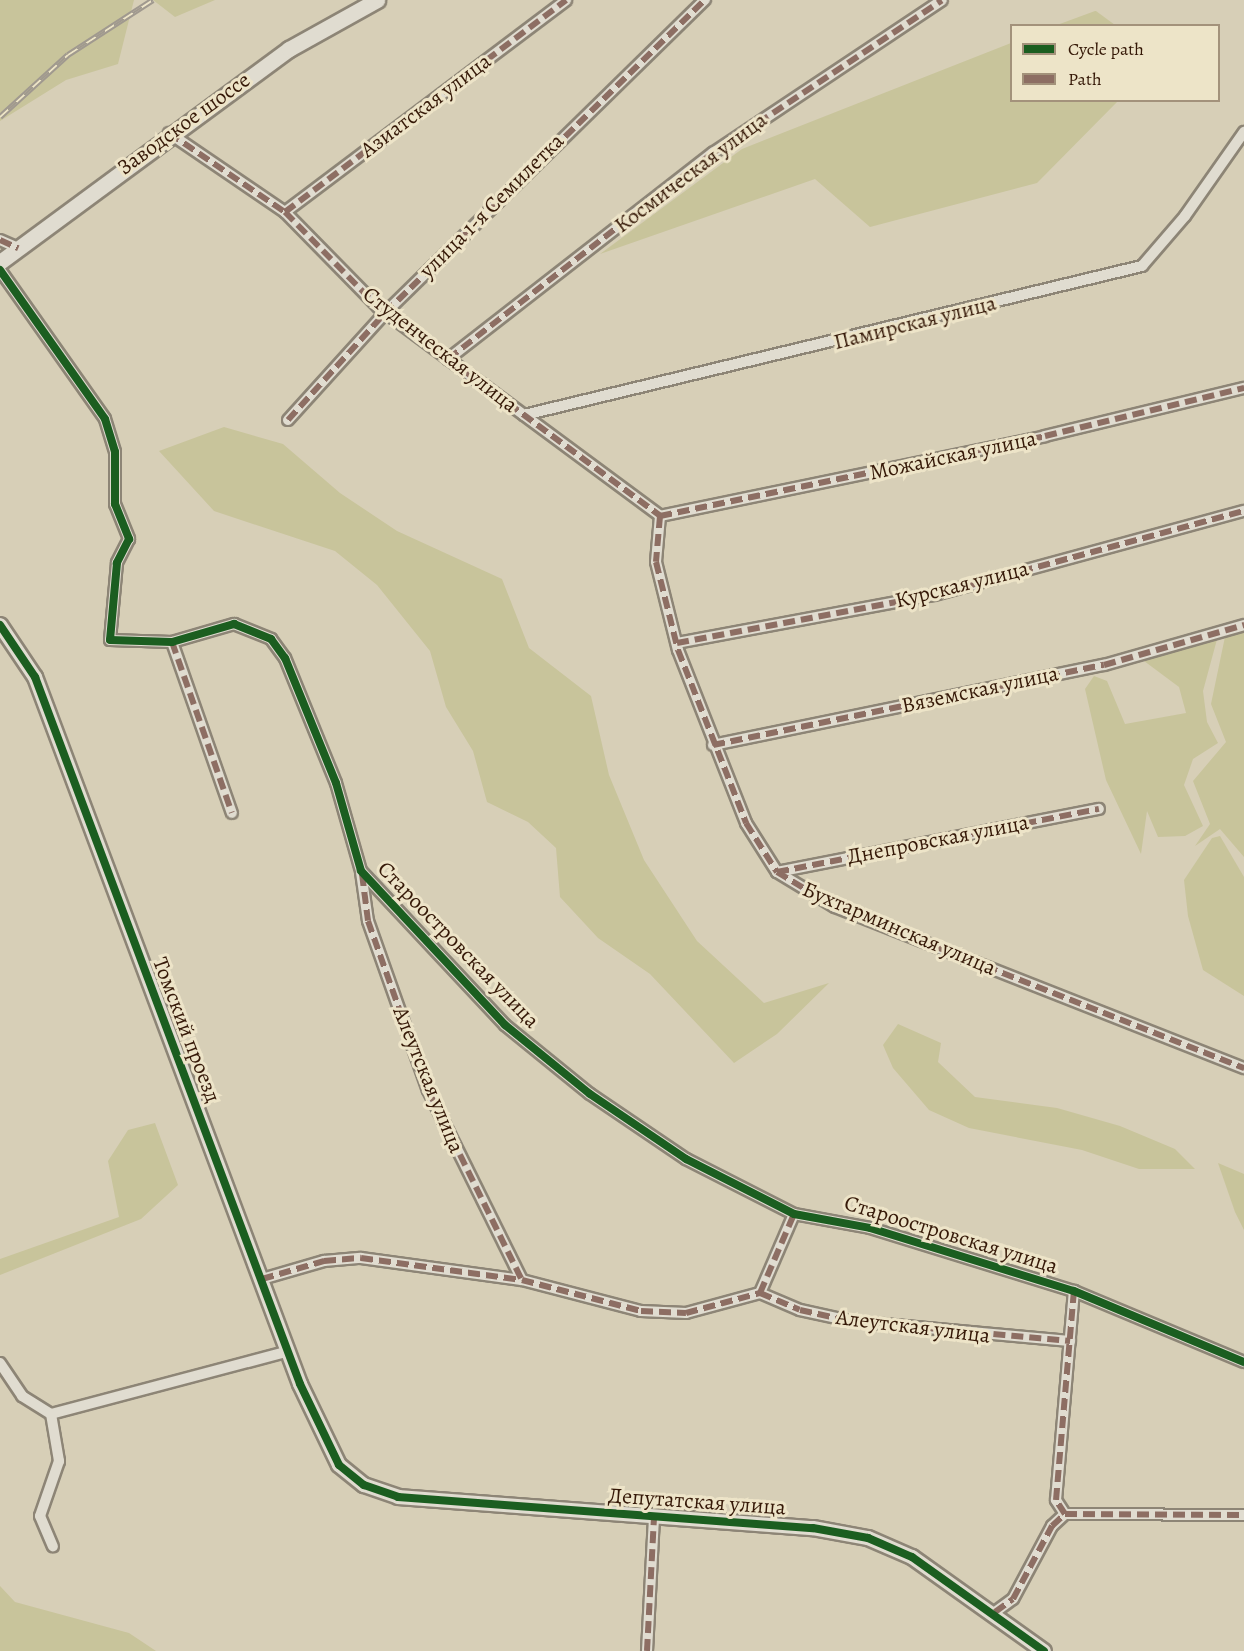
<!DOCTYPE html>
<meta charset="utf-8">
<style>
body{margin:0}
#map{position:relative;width:1244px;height:1651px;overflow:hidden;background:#d7cfb7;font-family:Alegreya,serif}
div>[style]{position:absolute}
.green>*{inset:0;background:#c8c49b}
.roads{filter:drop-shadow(2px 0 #8d8576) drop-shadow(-2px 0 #8d8576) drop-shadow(0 2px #8d8576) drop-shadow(0 -2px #8d8576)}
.minor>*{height:10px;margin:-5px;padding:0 5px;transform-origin:5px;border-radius:5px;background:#e0dcd0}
.tertiary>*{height:14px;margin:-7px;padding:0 7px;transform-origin:7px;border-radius:7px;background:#e0dcd0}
.secondary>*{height:15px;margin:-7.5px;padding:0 7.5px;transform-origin:7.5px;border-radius:7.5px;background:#e0dcd0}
.rail>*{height:6px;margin-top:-3px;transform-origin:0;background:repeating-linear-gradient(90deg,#ede4c8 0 11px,#a0998f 0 22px);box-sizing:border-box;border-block:2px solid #a0998f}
.quiet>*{height:6px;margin-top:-3px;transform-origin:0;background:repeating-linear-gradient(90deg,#8d6e63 0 12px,transparent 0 18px)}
.cycleway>*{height:8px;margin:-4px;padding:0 4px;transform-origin:4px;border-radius:4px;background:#1b5e20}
span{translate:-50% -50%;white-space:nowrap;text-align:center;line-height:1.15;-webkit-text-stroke:6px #ede4c8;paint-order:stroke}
.street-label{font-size:22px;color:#351807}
.legend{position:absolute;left:1010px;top:24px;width:210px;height:78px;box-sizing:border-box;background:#ede4c8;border:2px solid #a3927b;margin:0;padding:8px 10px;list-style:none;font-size:18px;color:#351807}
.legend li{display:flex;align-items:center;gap:12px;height:30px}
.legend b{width:30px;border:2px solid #a3927b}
</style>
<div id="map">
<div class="green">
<i style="clip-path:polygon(0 0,134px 0,118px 64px,66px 80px,0 121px)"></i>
<i style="clip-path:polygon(153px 0,215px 0,175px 17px)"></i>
<i style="clip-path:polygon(1096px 11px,1115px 25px,1057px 25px,1095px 11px)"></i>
<i style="clip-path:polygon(1011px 43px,1012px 100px,1118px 101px,1037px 183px,870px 227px,815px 179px,600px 254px,742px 149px)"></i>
<i style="clip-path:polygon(224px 427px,283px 444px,340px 493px,397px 531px,502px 579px,529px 648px,591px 696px,609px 775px,644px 860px,697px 941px,764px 1003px,829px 983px,777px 1034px,734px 1063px,650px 974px,598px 938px,560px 897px,556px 848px,528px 822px,487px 802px,473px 751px,446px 707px,430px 651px,377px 585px,335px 551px,214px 511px,159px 451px)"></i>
<i style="clip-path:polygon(1244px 623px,1244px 857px,1220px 829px,1195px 846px,1210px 824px,1193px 781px,1226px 742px,1211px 704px,1226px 632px)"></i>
<i style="clip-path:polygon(1219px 632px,1203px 691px,1207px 722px,1218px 743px,1193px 759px,1184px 785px,1203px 826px,1185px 836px,1158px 837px,1147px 811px,1141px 854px,1106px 780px,1085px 689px,1094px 676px,1107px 681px,1125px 724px,1186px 713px,1179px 687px,1136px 655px)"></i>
<i style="clip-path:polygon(1220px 836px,1244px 877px,1244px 996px,1203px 970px,1188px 916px,1184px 880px,1212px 838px)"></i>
<i style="clip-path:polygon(898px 1024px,941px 1043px,938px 1062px,975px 1097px,1057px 1108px,1120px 1126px,1175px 1149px,1195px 1169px,1139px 1169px,1082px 1150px,969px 1128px,929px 1110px,893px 1068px,883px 1045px)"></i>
<i style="clip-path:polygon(155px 1123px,178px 1185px,141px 1219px,0 1275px,0 1259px,119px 1217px,108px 1161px,128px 1130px)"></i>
<i style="clip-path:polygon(1218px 1163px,1244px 1174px,1244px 1230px,1235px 1212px)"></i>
<i style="clip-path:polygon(0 1586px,15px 1602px,129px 1633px,156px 1651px,0 1651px)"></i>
</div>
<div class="roads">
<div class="minor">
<i style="left:169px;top:133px;width:140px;rotate:34.3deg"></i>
<i style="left:285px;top:212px;width:133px;rotate:45.6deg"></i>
<i style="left:378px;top:307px;width:351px;rotate:36.5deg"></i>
<i style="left:285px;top:212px;width:352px;rotate:-37deg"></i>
<i style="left:0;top:240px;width:20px;rotate:24deg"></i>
<i style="left:0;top:270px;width:182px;rotate:54.8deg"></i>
<i style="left:105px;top:419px;width:34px;rotate:73deg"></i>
<i style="left:115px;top:452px;width:52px;rotate:90deg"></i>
<i style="left:115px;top:504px;width:38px;rotate:68deg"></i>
<i style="left:129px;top:539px;width:27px;rotate:117deg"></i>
<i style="left:117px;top:563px;width:77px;rotate:95.2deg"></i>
<i style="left:110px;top:640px;width:62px;rotate:1.8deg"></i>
<i style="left:172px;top:642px;width:65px;rotate:-16.2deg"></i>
<i style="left:234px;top:624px;width:40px;rotate:22deg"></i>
<i style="left:271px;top:639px;width:24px;rotate:54deg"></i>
<i style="left:285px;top:658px;width:135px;rotate:67.8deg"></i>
<i style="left:336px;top:783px;width:91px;rotate:74.1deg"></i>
<i style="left:361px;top:871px;width:211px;rotate:46.9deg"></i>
<i style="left:505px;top:1025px;width:109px;rotate:39.1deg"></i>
<i style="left:590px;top:1094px;width:116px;rotate:34.1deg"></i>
<i style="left:686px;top:1159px;width:121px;rotate:27deg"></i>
<i style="left:794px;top:1214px;width:77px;rotate:10.4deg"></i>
<i style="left:870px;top:1228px;width:214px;rotate:17.2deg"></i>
<i style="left:1074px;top:1291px;width:184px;rotate:22.7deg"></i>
<i style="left:448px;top:359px;width:336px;rotate:-37.9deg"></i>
<i style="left:713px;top:153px;width:275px;rotate:-33.7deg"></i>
<i style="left:524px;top:415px;width:636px;rotate:-13.56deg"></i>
<i style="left:1142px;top:266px;width:66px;rotate:-49.3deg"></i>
<i style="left:1185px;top:216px;width:103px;rotate:-54.9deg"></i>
<i style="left:288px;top:420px;width:144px;rotate:-47.8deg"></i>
<i style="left:385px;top:313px;width:448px;rotate:-44.4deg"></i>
<i style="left:660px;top:516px;width:46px;rotate:95deg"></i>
<i style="left:656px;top:562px;width:91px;rotate:76deg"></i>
<i style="left:678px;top:650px;width:186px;rotate:68.5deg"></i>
<i style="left:746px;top:823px;width:58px;rotate:57.7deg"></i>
<i style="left:777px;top:872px;width:68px;rotate:31.1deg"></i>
<i style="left:835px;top:907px;width:440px;rotate:21.5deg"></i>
<i style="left:660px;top:516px;width:393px;rotate:-11.7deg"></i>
<i style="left:1045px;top:436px;width:205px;rotate:-13.6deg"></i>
<i style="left:172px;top:642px;width:181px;rotate:70.7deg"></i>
<i style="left:677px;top:643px;width:261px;rotate:-10.6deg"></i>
<i style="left:934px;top:595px;width:321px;rotate:-15.2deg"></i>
<i style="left:713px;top:745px;width:399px;rotate:-11.6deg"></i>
<i style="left:1104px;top:665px;width:146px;rotate:-15.9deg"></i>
<i style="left:361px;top:872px;width:49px;rotate:81.9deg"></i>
<i style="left:368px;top:921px;width:179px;rotate:70.5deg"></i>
<i style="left:428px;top:1090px;width:212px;rotate:63.7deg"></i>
<i style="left:522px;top:1280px;width:123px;rotate:14.6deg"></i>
<i style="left:641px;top:1311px;width:45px;rotate:2.5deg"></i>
<i style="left:686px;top:1313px;width:77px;rotate:-15.1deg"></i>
<i style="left:760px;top:1293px;width:43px;rotate:23deg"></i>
<i style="left:800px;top:1310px;width:51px;rotate:12.4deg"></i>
<i style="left:850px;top:1321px;width:221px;rotate:5.2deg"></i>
<i style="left:777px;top:872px;width:328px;rotate:-11.1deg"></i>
<i style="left:262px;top:1279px;width:65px;rotate:-16.2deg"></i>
<i style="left:324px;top:1261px;width:37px;rotate:-5deg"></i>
<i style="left:361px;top:1258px;width:162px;rotate:7.8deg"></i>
<i style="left:760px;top:1293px;width:86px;rotate:-66.7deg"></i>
<i style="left:0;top:1363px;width:40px;rotate:56deg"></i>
<i style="left:22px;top:1396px;width:34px;rotate:32deg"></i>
<i style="left:51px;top:1414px;width:246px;rotate:-14.8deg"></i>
<i style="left:51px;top:1414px;width:48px;rotate:80.3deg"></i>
<i style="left:59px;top:1461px;width:58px;rotate:109.1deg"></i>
<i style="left:40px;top:1516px;width:33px;rotate:67deg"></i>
<i style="left:1065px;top:1514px;width:17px;rotate:-123deg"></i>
<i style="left:1056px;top:1500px;width:210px;rotate:-85.1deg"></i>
<i style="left:995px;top:1612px;width:22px;rotate:-36deg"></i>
<i style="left:1013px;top:1599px;width:83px;rotate:-61.9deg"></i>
<i style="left:1052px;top:1526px;width:18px;rotate:-43deg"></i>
<i style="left:1065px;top:1514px;width:179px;rotate:0.3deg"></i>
<i style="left:647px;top:1651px;width:133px;rotate:-87deg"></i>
</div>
<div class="tertiary">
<i style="left:0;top:625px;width:63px;rotate:56.1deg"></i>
<i style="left:35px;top:677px;width:755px;rotate:69.45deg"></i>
<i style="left:300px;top:1384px;width:90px;rotate:64.3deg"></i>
<i style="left:339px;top:1465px;width:32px;rotate:39deg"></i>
<i style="left:364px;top:1485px;width:36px;rotate:19deg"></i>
<i style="left:398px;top:1497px;width:416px;rotate:4.3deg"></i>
<i style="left:813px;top:1528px;width:56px;rotate:10.3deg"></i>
<i style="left:868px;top:1538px;width:48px;rotate:23.4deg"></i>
<i style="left:912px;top:1557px;width:162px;rotate:35.5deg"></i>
</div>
<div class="secondary">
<i style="left:0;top:262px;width:359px;rotate:-36.4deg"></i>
<i style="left:289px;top:49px;width:101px;rotate:-29.1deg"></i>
</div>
</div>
<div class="rail">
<i style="left:0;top:117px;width:92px;rotate:-42.4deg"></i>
<i style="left:68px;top:55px;width:101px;rotate:-32.9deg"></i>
</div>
<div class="quiet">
<i style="left:169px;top:133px;width:140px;rotate:34.3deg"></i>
<i style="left:285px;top:212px;width:133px;rotate:45.6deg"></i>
<i style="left:378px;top:307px;width:351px;rotate:36.5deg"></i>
<i style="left:285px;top:212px;width:352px;rotate:-37deg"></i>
<i style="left:0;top:240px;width:20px;rotate:24deg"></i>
<i style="left:448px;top:359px;width:336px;rotate:-37.9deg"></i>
<i style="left:713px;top:153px;width:275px;rotate:-33.7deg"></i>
<i style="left:288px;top:420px;width:144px;rotate:-47.8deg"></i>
<i style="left:385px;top:313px;width:448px;rotate:-44.4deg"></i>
<i style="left:660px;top:516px;width:46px;rotate:95deg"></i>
<i style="left:656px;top:562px;width:91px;rotate:76deg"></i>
<i style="left:678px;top:650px;width:186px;rotate:68.5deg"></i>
<i style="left:746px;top:823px;width:58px;rotate:57.7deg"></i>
<i style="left:777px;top:872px;width:68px;rotate:31.1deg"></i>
<i style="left:835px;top:907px;width:440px;rotate:21.5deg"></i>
<i style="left:660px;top:516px;width:393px;rotate:-11.7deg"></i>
<i style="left:1045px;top:436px;width:205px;rotate:-13.6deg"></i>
<i style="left:172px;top:642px;width:181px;rotate:70.7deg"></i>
<i style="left:677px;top:643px;width:261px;rotate:-10.6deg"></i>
<i style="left:934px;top:595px;width:321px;rotate:-15.2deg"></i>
<i style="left:713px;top:745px;width:399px;rotate:-11.6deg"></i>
<i style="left:1104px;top:665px;width:146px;rotate:-15.9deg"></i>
<i style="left:777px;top:872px;width:328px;rotate:-11.1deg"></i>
<i style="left:362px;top:874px;width:47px;rotate:82.7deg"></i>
<i style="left:368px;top:921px;width:179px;rotate:70.5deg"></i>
<i style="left:428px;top:1090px;width:212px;rotate:63.7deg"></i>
<i style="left:522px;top:1280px;width:123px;rotate:14.6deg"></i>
<i style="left:641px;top:1311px;width:45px;rotate:2.5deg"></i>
<i style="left:686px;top:1313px;width:77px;rotate:-15.1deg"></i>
<i style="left:760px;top:1293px;width:43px;rotate:23deg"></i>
<i style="left:800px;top:1310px;width:51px;rotate:12.4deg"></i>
<i style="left:850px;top:1321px;width:221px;rotate:5.2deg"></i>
<i style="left:262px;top:1279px;width:65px;rotate:-16.2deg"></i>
<i style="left:324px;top:1261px;width:37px;rotate:-5deg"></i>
<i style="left:361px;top:1258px;width:162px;rotate:7.8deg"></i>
<i style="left:760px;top:1293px;width:86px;rotate:-66.7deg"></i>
<i style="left:1065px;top:1514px;width:17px;rotate:-123deg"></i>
<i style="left:1056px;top:1500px;width:210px;rotate:-85.1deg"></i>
<i style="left:995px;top:1612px;width:22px;rotate:-36deg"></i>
<i style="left:1013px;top:1599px;width:83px;rotate:-61.9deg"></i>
<i style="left:1052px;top:1526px;width:18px;rotate:-43deg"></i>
<i style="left:1065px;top:1514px;width:179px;rotate:0.3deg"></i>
<i style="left:647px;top:1651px;width:133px;rotate:-87deg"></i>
</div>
<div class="cycleway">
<i style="left:0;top:270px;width:182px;rotate:54.8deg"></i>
<i style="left:105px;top:419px;width:34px;rotate:73deg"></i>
<i style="left:115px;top:452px;width:52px;rotate:90deg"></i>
<i style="left:115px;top:504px;width:38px;rotate:68deg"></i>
<i style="left:129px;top:539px;width:27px;rotate:117deg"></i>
<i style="left:117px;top:563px;width:77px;rotate:95.2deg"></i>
<i style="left:110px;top:640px;width:62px;rotate:1.8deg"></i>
<i style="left:172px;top:642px;width:65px;rotate:-16.2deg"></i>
<i style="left:234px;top:624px;width:40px;rotate:22deg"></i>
<i style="left:271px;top:639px;width:24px;rotate:54deg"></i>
<i style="left:285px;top:658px;width:135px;rotate:67.8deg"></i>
<i style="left:336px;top:783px;width:91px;rotate:74.1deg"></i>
<i style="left:361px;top:871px;width:211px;rotate:46.9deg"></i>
<i style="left:505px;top:1025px;width:109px;rotate:39.1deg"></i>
<i style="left:590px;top:1094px;width:116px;rotate:34.1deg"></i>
<i style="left:686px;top:1159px;width:121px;rotate:27deg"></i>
<i style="left:794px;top:1214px;width:77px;rotate:10.4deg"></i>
<i style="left:870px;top:1228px;width:214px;rotate:17.2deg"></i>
<i style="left:1074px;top:1291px;width:184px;rotate:22.7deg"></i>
<i style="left:0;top:625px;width:63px;rotate:56.1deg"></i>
<i style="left:35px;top:677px;width:755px;rotate:69.45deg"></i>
<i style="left:300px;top:1384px;width:90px;rotate:64.3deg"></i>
<i style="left:339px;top:1465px;width:32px;rotate:39deg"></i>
<i style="left:364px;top:1485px;width:36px;rotate:19deg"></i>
<i style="left:398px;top:1497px;width:416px;rotate:4.3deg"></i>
<i style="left:813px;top:1528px;width:56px;rotate:10.3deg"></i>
<i style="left:868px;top:1538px;width:48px;rotate:23.4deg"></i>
<i style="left:912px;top:1557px;width:162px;rotate:35.5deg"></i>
</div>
<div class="street-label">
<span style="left:426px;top:106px;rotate:-37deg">Азиатская улица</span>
<span style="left:184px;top:124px;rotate:-36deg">Заводское шоссе</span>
<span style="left:691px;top:173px;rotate:-37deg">Космическая улица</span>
<span style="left:492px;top:206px;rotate:-45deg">улица 1-я Семилетка</span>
<span style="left:915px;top:323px;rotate:-14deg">Памирская улица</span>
<span style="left:440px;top:350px;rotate:38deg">Студенческая улица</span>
<span style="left:953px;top:456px;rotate:-12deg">Можайская улица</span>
<span style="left:962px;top:585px;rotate:-14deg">Курская улица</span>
<span style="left:980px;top:690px;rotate:-12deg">Вяземская улица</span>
<span style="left:938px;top:840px;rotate:-11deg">Днепровская улица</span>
<span style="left:899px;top:929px;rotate:23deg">Бухтарминская улица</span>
<span style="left:458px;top:945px;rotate:46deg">Староостровская улица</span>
<span style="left:186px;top:1030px;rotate:69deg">Томский проезд</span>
<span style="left:428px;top:1080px;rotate:68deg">Алеутская улица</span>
<span style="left:951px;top:1235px;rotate:17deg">Староостровская улица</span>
<span style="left:913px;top:1327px;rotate:7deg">Алеутская улица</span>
<span style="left:697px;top:1502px;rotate:4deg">Депутатская улица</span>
</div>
<ul class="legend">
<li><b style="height:8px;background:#1b5e20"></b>Cycle path</li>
<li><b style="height:8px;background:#8d6e63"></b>Path</li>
</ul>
</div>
